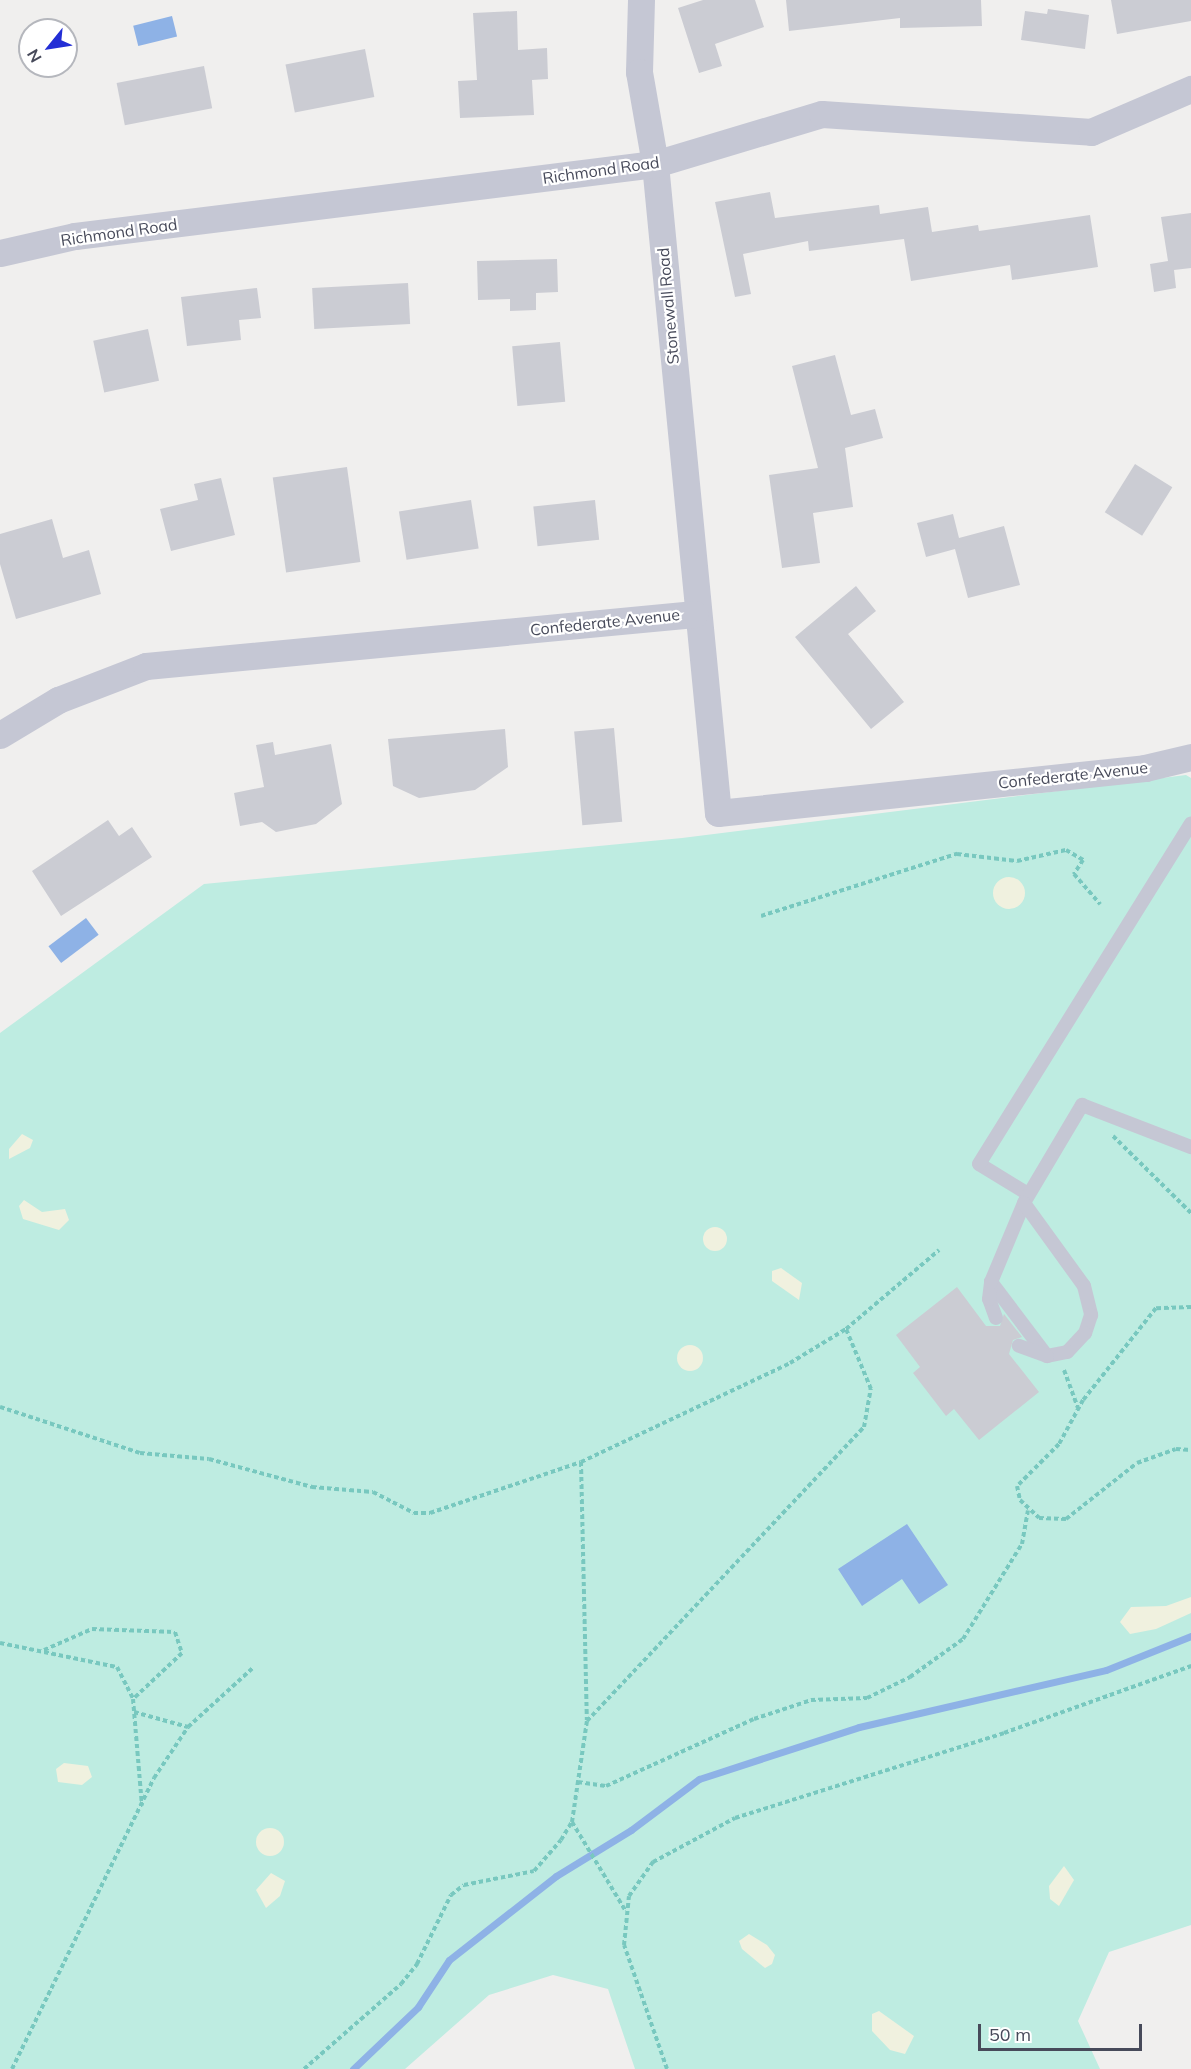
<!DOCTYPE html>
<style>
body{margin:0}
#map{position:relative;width:1191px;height:2069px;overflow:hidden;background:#f0efee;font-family:Mulish,sans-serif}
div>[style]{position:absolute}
.green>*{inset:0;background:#beece1}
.sand>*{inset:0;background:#f0f1df}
.round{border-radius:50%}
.water>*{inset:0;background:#8eb2e6;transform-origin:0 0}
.stream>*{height:7px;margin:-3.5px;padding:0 3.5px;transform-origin:3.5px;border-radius:3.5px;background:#8eb2e6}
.building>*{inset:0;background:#cbccd3;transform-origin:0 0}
.path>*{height:4px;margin-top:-2px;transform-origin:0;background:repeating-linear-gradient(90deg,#78c8bf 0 4.5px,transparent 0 7.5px)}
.lane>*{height:14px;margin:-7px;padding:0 7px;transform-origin:7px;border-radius:7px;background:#c5c7d4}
.street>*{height:27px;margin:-13.5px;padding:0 13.5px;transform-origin:13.5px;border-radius:13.5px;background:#c5c7d4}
span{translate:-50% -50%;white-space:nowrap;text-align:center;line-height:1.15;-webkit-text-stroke:4.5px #fff;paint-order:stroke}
.street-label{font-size:16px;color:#474a5a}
.north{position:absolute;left:18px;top:18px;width:60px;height:60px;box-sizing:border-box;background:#fff;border:2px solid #b5b7bd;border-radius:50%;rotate:240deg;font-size:16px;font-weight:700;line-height:24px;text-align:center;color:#474a5a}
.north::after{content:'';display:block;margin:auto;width:21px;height:27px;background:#232ed5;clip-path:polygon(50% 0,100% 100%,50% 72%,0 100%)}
.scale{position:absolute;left:978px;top:2024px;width:164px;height:27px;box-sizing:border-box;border:3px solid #474a5a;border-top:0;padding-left:8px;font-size:18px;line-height:21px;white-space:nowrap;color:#474a5a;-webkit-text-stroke:4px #fff;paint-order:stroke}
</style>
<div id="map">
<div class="green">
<i style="clip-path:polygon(1186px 775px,1191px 778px,1191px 1925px,1109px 1952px,1078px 2021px,1100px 2069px,635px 2069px,608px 1989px,553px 1975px,489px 1995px,405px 2069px,0 2069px,0 1033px,204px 884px,682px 838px)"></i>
</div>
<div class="sand">
<i class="round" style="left:993px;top:877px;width:32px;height:32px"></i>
<i style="clip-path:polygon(22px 1134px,33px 1140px,30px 1148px,9px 1159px,9px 1149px)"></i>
<i style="clip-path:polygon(24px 1200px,42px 1212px,65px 1209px,69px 1220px,59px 1230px,23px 1219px,19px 1206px)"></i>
<i class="round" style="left:703px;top:1227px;width:24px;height:24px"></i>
<i style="clip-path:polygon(781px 1268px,802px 1283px,799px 1300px,772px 1281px,772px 1271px)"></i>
<i class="round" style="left:677px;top:1345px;width:26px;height:26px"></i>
<i style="clip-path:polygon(1191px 1597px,1191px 1613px,1156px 1629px,1130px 1634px,1120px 1622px,1131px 1607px,1166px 1606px)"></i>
<i style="clip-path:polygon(64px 1763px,88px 1766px,92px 1777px,82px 1785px,58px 1782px,56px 1769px)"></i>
<i class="round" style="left:256px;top:1828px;width:28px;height:28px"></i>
<i style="clip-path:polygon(1064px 1866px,1074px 1880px,1059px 1906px,1050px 1899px,1049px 1886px)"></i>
<i style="clip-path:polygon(271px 1873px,285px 1881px,280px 1896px,266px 1908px,256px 1890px)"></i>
<i style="clip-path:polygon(749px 1934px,767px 1945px,775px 1955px,772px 1964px,765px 1968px,742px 1949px,739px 1941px)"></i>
<i style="clip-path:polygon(879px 2011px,914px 2036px,905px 2054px,890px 2050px,872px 2031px,872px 2014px)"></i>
</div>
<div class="water">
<i style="left:172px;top:16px;width:21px;height:40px;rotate:76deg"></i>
<i style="left:86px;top:918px;width:21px;height:47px;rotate:53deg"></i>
<i style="clip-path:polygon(907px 1524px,948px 1585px,919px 1604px,902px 1579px,862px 1606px,838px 1569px)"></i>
</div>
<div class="stream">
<i style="left:353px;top:2069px;width:90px;rotate:-43.6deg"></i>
<i style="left:418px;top:2007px;width:56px;rotate:-56.6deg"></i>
<i style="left:449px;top:1960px;width:136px;rotate:-38.1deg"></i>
<i style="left:556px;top:1876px;width:88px;rotate:-31.5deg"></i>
<i style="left:631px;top:1830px;width:85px;rotate:-36.9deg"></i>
<i style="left:699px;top:1779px;width:168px;rotate:-18deg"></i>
<i style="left:859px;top:1727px;width:253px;rotate:-13deg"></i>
<i style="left:1106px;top:1670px;width:92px;rotate:-21.8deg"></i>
</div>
<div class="building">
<i style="clip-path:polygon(703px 0,755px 0,764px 27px,715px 44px,722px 66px,699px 73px,678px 8px)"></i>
<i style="clip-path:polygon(786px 0,981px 0,982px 26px,900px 28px,900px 18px,789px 31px)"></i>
<i style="clip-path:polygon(1111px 0,1191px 0,1191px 21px,1117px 34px)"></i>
<i style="clip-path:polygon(1048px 9px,1089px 15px,1085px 49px,1021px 40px,1025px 11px,1047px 14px)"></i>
<i style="clip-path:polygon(517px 11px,518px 50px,547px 48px,548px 79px,532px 80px,534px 115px,460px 118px,458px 81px,477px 80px,473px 13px)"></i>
<i style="left:365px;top:49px;width:49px;height:81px;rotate:79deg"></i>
<i style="left:204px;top:66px;width:43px;height:89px;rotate:79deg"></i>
<i style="clip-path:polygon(770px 192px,775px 218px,879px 205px,880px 214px,928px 207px,932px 232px,978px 225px,979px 231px,1090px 215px,1098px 267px,1012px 280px,1010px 265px,911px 281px,904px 239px,809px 251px,808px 241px,743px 254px,751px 294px,735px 297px,715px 202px)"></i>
<i style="clip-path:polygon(1191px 213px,1191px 268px,1174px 270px,1176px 288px,1154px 292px,1150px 264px,1168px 261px,1161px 217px)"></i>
<i style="clip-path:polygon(557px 259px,558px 292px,536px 293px,536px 310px,510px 311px,510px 299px,478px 300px,477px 261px)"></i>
<i style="left:408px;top:283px;width:41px;height:96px;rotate:87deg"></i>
<i style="clip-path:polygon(257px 288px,261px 318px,239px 320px,241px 340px,187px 346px,181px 297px)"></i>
<i style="left:148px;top:329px;width:53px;height:56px;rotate:78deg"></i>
<i style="left:560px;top:342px;width:60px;height:48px;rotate:85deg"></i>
<i style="clip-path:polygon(835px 355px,851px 415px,875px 409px,883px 438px,845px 448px,853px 507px,813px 513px,820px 563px,782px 568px,769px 475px,818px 468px,792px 366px)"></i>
<i style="left:1135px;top:464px;width:44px;height:57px;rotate:32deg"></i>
<i style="left:347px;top:467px;width:96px;height:75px;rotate:82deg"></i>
<i style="clip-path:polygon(221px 478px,235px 535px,171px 551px,160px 509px,198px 500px,194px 484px)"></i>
<i style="left:471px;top:500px;width:49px;height:73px;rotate:81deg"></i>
<i style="left:595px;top:500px;width:40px;height:62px;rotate:84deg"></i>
<i style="clip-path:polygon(953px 514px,959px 538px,1004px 526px,1020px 585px,968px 598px,955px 549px,926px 557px,917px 523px)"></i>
<i style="clip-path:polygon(52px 519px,63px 558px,89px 550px,101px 594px,16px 619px,0 564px,0 534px)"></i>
<i style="clip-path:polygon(856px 586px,876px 611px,848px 634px,904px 702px,871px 729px,795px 637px)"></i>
<i style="left:614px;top:728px;width:94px;height:40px;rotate:85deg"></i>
<i style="clip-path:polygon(505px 729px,508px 767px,475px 790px,419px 798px,393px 786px,388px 739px)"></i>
<i style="clip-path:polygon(273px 742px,275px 755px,331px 744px,342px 804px,316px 824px,276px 832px,262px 822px,240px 826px,234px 793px,264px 787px,256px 745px)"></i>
<i style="clip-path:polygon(108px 820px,119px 836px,132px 827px,152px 857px,61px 916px,32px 871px)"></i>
<i style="clip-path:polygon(957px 1287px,986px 1326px,1000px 1326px,1004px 1314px,1022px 1337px,1013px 1340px,1009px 1354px,1039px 1392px,979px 1440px,954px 1409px,946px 1416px,913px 1373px,920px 1367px,896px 1335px)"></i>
</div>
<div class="path">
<i style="left:761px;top:916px;width:206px;rotate:-17.6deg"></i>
<i style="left:957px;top:854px;width:60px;rotate:6.7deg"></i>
<i style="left:1017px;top:861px;width:50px;rotate:-12.7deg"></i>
<i style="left:1066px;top:850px;width:20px;rotate:30deg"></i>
<i style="left:1083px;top:860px;width:17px;rotate:123deg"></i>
<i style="left:1074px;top:874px;width:40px;rotate:49deg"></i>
<i style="left:1113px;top:1136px;width:110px;rotate:44.6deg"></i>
<i style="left:1191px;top:1307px;width:35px;rotate:178deg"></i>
<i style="left:1156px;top:1308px;width:117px;rotate:128.4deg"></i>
<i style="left:1083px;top:1400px;width:50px;rotate:118.6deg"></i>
<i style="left:1059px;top:1444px;width:59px;rotate:135deg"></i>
<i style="left:1017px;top:1486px;width:14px;rotate:78deg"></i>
<i style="left:1020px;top:1500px;width:26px;rotate:43deg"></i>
<i style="left:1039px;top:1518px;width:27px;rotate:2deg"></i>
<i style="left:1066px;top:1519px;width:90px;rotate:-38.3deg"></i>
<i style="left:1137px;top:1463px;width:41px;rotate:-19.7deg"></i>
<i style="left:1176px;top:1449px;width:15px;rotate:4deg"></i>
<i style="left:1064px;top:1370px;width:40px;rotate:69.8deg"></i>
<i style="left:0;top:1407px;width:147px;rotate:18.2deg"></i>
<i style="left:140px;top:1453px;width:69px;rotate:5deg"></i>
<i style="left:209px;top:1459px;width:107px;rotate:15.2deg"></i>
<i style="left:312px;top:1487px;width:61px;rotate:4.7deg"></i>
<i style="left:373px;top:1492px;width:46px;rotate:27.1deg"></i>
<i style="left:414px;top:1513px;width:16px"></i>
<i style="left:430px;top:1513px;width:159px;rotate:-18.7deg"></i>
<i style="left:581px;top:1462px;width:231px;rotate:-25.3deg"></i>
<i style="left:790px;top:1363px;width:66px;rotate:-31.3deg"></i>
<i style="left:846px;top:1329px;width:122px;rotate:-40.3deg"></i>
<i style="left:581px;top:1462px;width:258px;rotate:88.7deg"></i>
<i style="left:0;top:1643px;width:119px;rotate:11.6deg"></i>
<i style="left:117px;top:1667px;width:36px;rotate:63deg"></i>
<i style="left:133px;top:1699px;width:107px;rotate:85.2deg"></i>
<i style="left:44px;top:1650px;width:52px;rotate:-23.6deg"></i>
<i style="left:92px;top:1629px;width:83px;rotate:2.1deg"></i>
<i style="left:175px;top:1632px;width:22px;rotate:72deg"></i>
<i style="left:182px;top:1653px;width:67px;rotate:136.8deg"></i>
<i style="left:134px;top:1712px;width:56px;rotate:15.5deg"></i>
<i style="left:578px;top:1782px;width:28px;rotate:8deg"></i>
<i style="left:606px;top:1786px;width:162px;rotate:-24.4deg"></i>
<i style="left:754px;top:1719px;width:60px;rotate:-18.4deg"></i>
<i style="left:811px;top:1700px;width:56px;rotate:-2deg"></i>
<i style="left:867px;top:1698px;width:48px;rotate:-26deg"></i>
<i style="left:910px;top:1677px;width:65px;rotate:-35.6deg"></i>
<i style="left:963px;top:1639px;width:112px;rotate:-58.2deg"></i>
<i style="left:1022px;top:1544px;width:34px;rotate:-80deg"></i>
<i style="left:572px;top:1822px;width:103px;rotate:58.9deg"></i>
<i style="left:12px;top:2069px;width:324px;rotate:-64deg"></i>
<i style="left:154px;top:1778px;width:61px;rotate:-56.3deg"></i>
<i style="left:188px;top:1727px;width:89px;rotate:-42.3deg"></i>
<i style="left:304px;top:2069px;width:129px;rotate:-41.2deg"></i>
<i style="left:401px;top:1984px;width:26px;rotate:-51deg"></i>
<i style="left:417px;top:1964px;width:77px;rotate:-63.8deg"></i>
<i style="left:451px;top:1895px;width:16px;rotate:-38deg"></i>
<i style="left:464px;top:1885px;width:71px;rotate:-11.3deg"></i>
<i style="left:534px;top:1871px;width:41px;rotate:-48.9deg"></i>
<i style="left:561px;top:1840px;width:21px;rotate:-59deg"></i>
<i style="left:572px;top:1822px;width:102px;rotate:-81.6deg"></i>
<i style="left:587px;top:1721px;width:404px;rotate:-46.7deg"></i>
<i style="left:864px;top:1427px;width:39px;rotate:-80deg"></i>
<i style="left:871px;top:1389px;width:65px;rotate:-112.6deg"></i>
<i style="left:667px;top:2069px;width:131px;rotate:-109.1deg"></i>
<i style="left:624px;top:1945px;width:49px;rotate:-84.2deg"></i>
<i style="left:629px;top:1896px;width:42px;rotate:-54.8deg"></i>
<i style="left:653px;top:1862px;width:93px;rotate:-28.2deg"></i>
<i style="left:735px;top:1818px;width:282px;rotate:-17.5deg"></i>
<i style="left:1004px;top:1733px;width:199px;rotate:-19.7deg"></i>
</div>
<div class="lane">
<i style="left:1028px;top:1194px;width:57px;rotate:-148.5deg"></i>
<i style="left:979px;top:1164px;width:401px;rotate:-58.1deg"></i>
<i style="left:1025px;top:1201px;width:112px;rotate:-59.3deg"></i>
<i style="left:1082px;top:1105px;width:117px;rotate:21.1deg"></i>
<i style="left:991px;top:1282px;width:93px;rotate:52.9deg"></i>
<i style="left:996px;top:1318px;width:20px;rotate:-110deg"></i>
<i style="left:989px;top:1299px;width:17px;rotate:-83deg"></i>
<i style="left:991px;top:1282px;width:86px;rotate:-67.3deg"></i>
<i style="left:1024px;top:1203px;width:102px;rotate:54.1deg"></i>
<i style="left:1084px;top:1286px;width:30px;rotate:76deg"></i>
<i style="left:1091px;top:1315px;width:19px;rotate:108deg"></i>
<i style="left:1085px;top:1333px;width:26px;rotate:133deg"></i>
<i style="left:1067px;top:1352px;width:20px;rotate:169deg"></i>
<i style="left:1047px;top:1356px;width:30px;rotate:-160deg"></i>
</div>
<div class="street">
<i style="left:641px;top:0;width:72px;rotate:91.6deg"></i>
<i style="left:639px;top:72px;width:93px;rotate:80.1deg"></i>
<i style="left:655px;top:164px;width:652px;rotate:84.46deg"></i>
<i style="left:718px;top:813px;width:429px;rotate:-6deg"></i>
<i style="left:1145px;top:768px;width:47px;rotate:-13.4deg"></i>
<i style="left:0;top:253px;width:77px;rotate:-12.8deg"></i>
<i style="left:75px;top:236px;width:584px;rotate:-7.08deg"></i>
<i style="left:655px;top:164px;width:174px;rotate:-16.7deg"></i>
<i style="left:822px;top:114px;width:270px;rotate:3.8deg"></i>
<i style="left:1091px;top:132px;width:109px;rotate:-23.3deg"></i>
<i style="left:0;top:735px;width:68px;rotate:-31.1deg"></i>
<i style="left:58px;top:700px;width:94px;rotate:-21.1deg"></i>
<i style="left:146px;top:666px;width:551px;rotate:-5.41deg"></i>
</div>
<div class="street-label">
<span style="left:601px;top:170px;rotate:-8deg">Richmond Road</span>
<span style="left:119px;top:232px;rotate:-8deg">Richmond Road</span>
<span style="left:668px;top:306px;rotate:-95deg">Stonewall Road</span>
<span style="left:605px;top:622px;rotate:-6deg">Confederate Avenue</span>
<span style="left:1073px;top:775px;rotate:-6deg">Confederate Avenue</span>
</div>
<div class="north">N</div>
<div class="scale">50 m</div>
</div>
